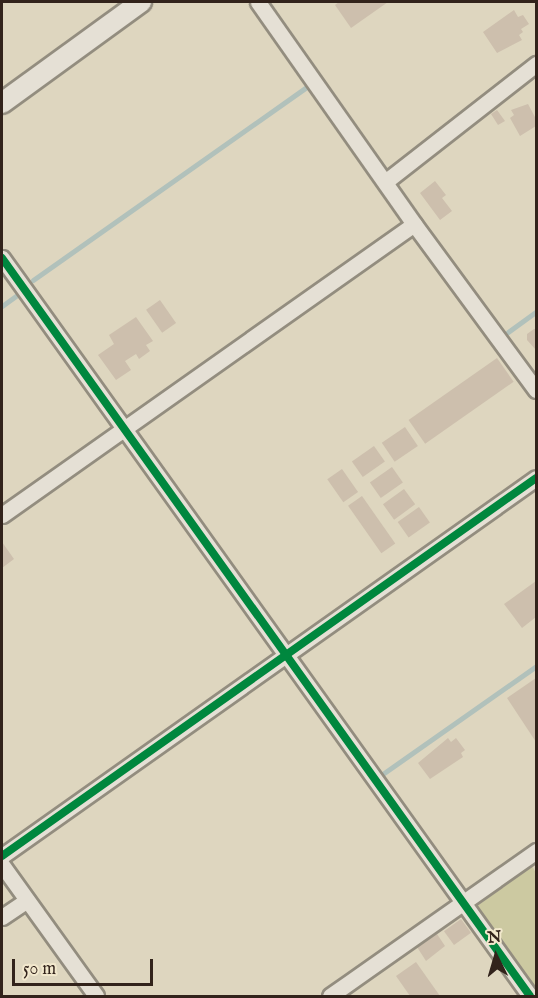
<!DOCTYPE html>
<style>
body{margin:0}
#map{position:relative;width:538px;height:998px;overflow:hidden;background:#ded6bf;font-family:"IM FELL English",serif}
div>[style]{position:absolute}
.green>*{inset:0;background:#ccc9a1}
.stream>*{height:5px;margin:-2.5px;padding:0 2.5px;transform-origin:2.5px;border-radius:2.5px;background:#b1c1bb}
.building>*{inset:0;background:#cdbfad;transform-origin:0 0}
.roads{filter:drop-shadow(2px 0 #938d7f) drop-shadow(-2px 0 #938d7f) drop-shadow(0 2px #938d7f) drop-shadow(0 -2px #938d7f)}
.minor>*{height:15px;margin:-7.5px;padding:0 7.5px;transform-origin:7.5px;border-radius:7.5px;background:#e5e0d5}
.tertiary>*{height:20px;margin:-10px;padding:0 10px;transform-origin:10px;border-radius:10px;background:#e5e0d5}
.cycleway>*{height:8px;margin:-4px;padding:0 4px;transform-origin:4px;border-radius:4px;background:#00873e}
span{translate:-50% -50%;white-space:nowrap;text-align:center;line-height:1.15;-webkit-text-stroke:4.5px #f2e8cd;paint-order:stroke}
.frame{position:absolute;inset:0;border:3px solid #32231b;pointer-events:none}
.north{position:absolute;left:466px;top:926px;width:60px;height:60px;-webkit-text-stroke:4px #f2e8cd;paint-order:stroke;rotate:355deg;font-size:16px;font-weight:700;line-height:24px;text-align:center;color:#32231b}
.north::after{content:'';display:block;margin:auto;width:21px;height:27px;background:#32231b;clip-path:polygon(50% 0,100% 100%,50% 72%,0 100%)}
.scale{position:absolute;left:12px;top:959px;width:141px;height:27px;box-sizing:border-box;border:3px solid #32231b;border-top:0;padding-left:8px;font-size:18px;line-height:21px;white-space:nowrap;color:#32231b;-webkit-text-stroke:4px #f2e8cd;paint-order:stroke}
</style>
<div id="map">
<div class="green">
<i style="clip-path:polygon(532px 866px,536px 873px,536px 988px,477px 906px)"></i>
</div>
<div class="stream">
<i style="left:33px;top:280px;width:335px;rotate:-35.2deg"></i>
<i style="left:2px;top:306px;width:17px;rotate:-36deg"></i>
<i style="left:508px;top:332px;width:34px;rotate:-36deg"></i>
<i style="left:384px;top:773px;width:186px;rotate:-35.1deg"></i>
</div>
<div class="building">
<i style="clip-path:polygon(339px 2px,388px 2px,351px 28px,335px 5px)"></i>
<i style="clip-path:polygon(514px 10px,518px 17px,523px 15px,529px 24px,521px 29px,523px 32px,519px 35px,522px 40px,497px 53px,483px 32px)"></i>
<i style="clip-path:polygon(528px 104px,536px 119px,536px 126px,520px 136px,510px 118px,514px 115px,511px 110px)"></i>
<i style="clip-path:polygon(497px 110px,505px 121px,498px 125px,491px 114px)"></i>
<i style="clip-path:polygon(435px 181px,446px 195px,442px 198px,452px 211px,440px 220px,420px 193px)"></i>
<i style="left:160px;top:300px;width:28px;height:17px;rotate:55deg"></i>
<i style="clip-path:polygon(136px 317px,153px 341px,146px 345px,150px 351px,139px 359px,136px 354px,125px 361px,131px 370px,116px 380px,98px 355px,114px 344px,109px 335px)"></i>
<i style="clip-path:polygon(534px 329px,536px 329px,536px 350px,527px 340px,527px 334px)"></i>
<i style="left:497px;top:358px;width:29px;height:108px;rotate:55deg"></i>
<i style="left:405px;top:427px;width:23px;height:28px;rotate:56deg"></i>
<i style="left:374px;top:446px;width:19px;height:27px;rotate:55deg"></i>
<i style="left:392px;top:467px;width:19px;height:27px;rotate:55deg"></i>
<i style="left:342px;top:469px;width:28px;height:18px;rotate:55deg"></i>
<i style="left:404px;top:489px;width:19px;height:26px;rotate:54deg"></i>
<i style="left:362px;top:496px;width:58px;height:17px;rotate:55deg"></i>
<i style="left:419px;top:507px;width:19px;height:26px;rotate:55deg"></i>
<i style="clip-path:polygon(2px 542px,14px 559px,2px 568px)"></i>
<i style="clip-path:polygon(536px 581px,536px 617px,522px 628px,504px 604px)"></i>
<i style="clip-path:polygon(536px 678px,536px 742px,507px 698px)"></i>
<i style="clip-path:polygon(448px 738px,451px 742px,456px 738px,465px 750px,461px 753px,463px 757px,430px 779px,418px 763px)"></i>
<i style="left:461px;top:919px;width:17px;height:21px;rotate:54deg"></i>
<i style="clip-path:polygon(437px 934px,445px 946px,426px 961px,417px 947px)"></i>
<i style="clip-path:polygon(416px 962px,440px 996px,410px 996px,396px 976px)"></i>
</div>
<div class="roads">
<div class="minor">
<i style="left:258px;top:2px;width:271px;rotate:54.9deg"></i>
<i style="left:414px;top:224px;width:206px;rotate:53.7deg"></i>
<i style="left:385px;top:182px;width:192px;rotate:-38deg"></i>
<i style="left:2px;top:258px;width:907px;rotate:54.42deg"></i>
<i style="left:2px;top:515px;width:504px;rotate:-35.23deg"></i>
<i style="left:2px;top:856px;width:654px;rotate:-35.29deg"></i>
<i style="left:2px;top:865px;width:161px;rotate:54.3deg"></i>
<i style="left:2px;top:917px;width:30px;rotate:-34deg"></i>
<i style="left:330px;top:996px;width:252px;rotate:-35.1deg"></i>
</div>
<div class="tertiary">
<i style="left:2px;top:103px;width:172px;rotate:-36deg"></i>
</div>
</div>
<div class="cycleway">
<i style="left:2px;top:258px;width:907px;rotate:54.42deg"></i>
<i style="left:2px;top:856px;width:654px;rotate:-35.29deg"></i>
</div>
<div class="frame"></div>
<div class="north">N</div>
<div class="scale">50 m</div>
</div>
